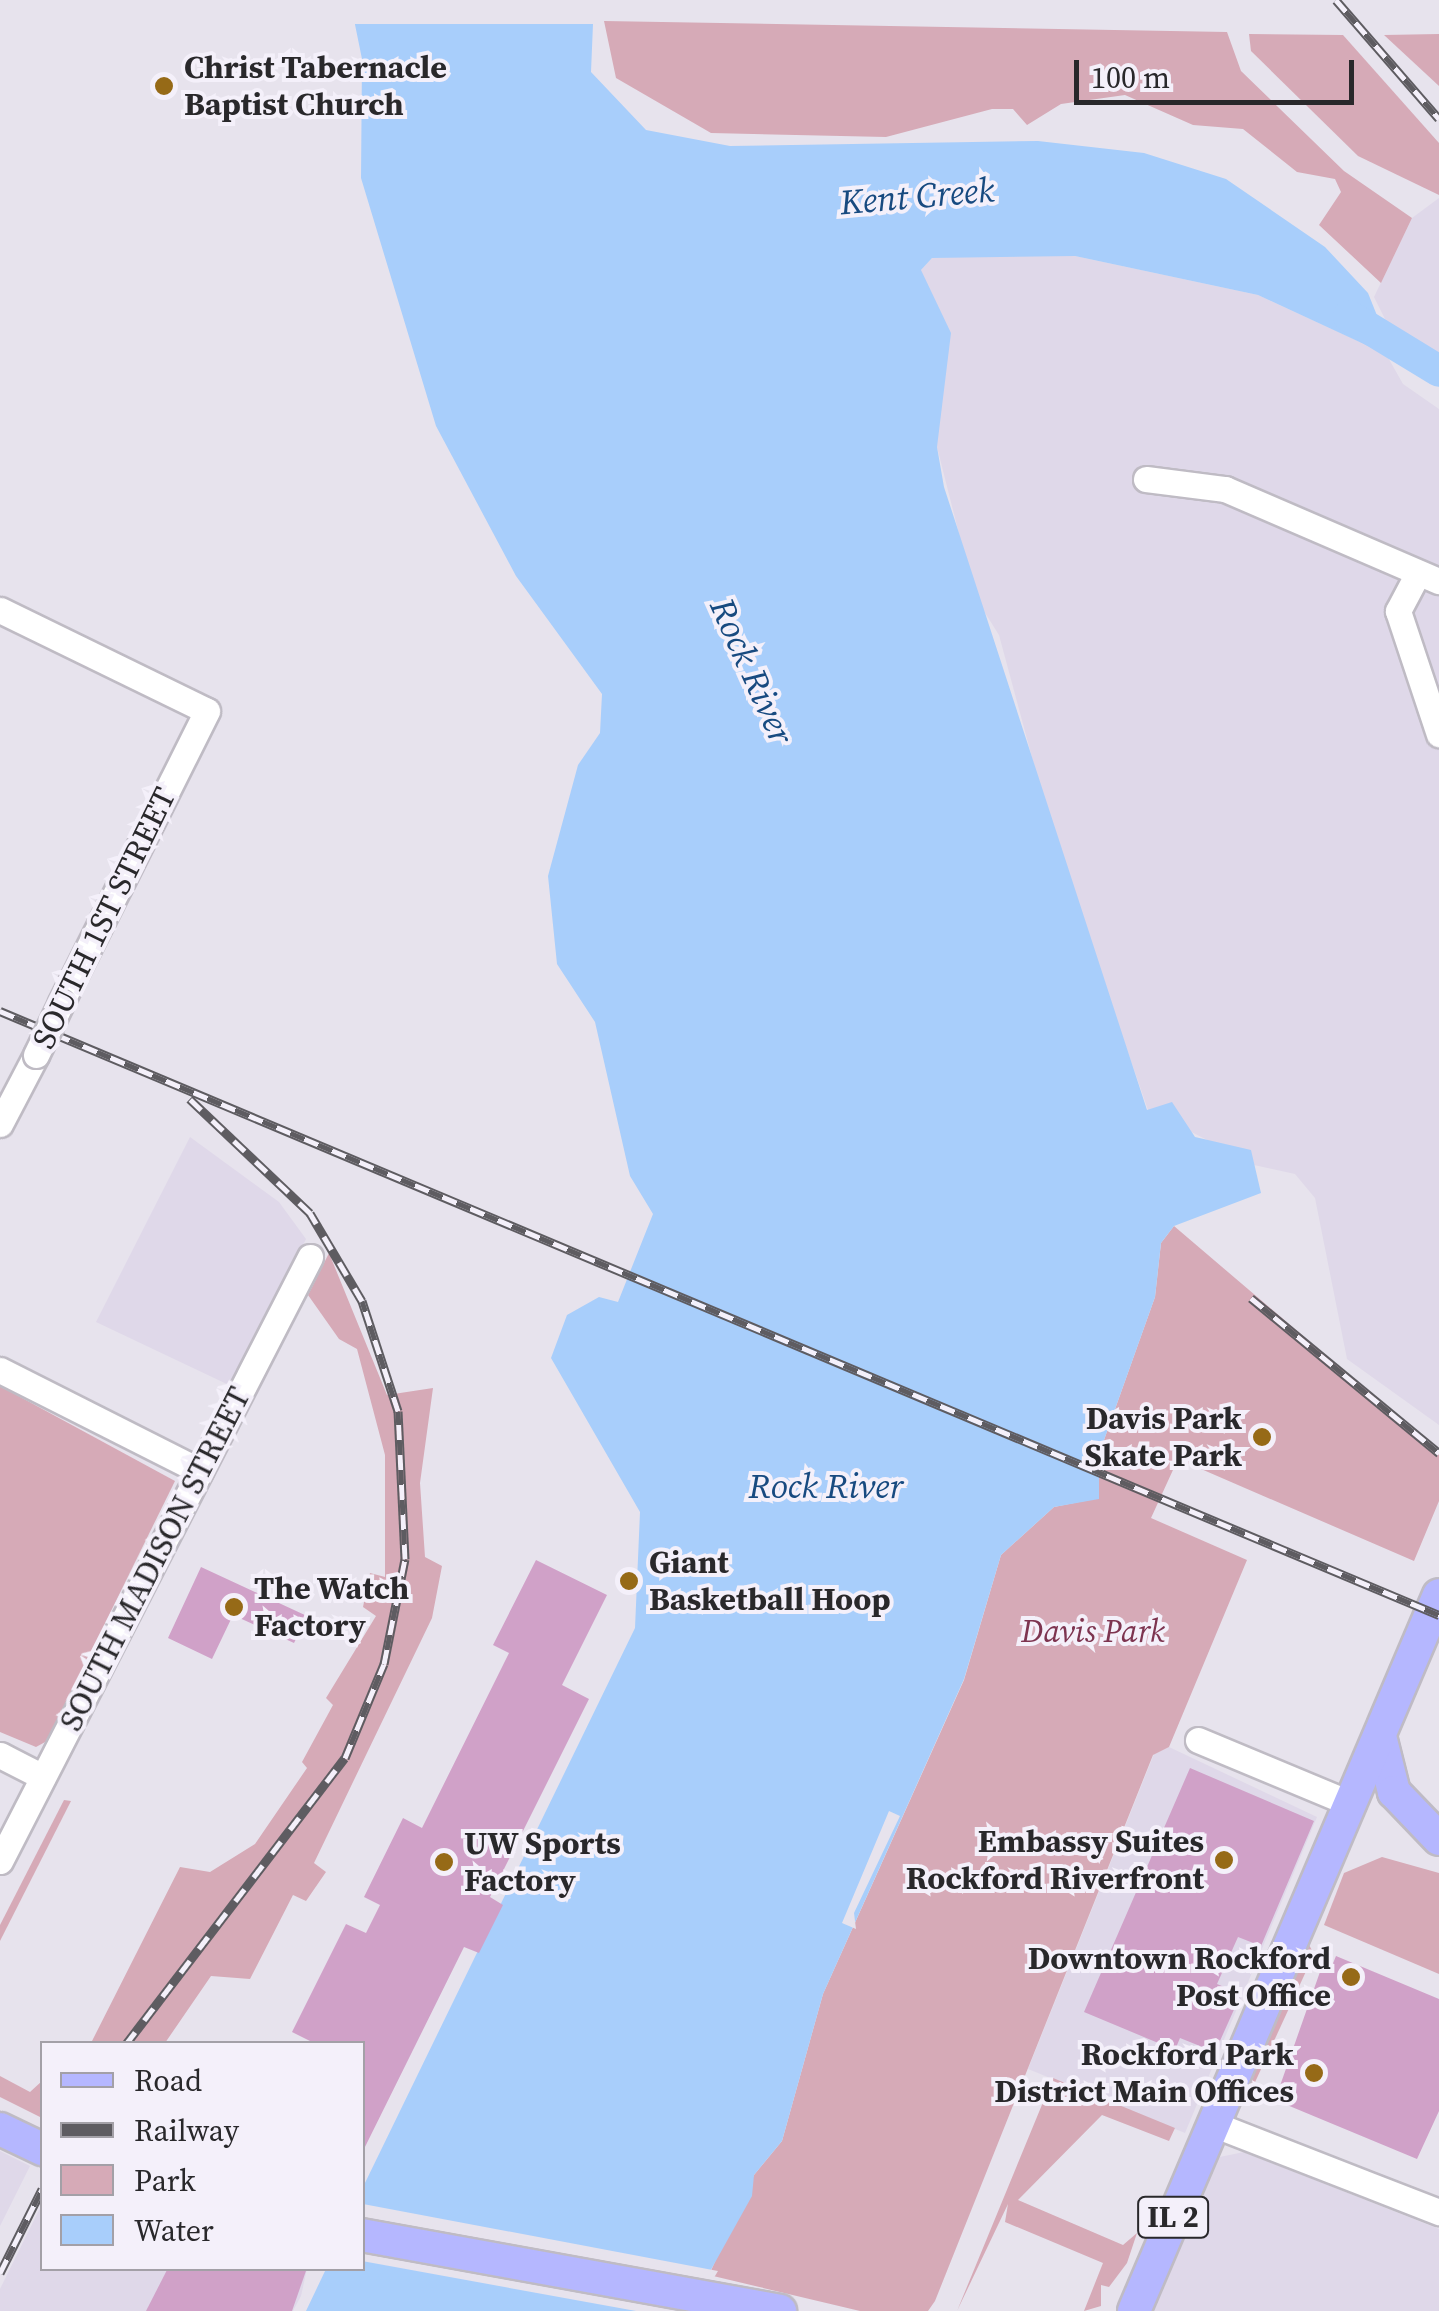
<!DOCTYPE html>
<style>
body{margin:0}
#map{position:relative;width:1439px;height:2311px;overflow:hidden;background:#e7e3ed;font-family:"Source Serif 4",serif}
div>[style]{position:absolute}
.built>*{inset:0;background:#dfd8e9}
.green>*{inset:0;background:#d6aab7}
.water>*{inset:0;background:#a8cefb}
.pier>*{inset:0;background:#e7e3ed;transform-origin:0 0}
.river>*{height:32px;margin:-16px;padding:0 16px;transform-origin:16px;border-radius:16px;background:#a8cefb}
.building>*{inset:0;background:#d0a1c8}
.roads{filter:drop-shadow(2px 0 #bfbbc4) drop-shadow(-2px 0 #bfbbc4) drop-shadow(0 2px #bfbbc4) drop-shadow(0 -2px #bfbbc4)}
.minor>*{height:25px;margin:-12.5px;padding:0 12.5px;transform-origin:12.5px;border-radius:12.5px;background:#fff}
.major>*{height:32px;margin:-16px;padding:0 16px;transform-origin:16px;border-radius:16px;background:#b5b7ff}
.rail>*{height:9px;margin-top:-4.5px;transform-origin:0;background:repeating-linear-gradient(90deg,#f4f0fa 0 15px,#5e5c61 0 30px);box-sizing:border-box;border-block:2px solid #5e5c61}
.bridges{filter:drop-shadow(2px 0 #bfbbc4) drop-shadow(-2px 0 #bfbbc4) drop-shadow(0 2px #bfbbc4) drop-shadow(0 -2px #bfbbc4)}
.minor-bridge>*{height:25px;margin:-12.5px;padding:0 12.5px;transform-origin:12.5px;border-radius:12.5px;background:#fff}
.dots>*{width:28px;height:28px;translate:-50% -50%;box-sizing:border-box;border:5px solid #f4f0fa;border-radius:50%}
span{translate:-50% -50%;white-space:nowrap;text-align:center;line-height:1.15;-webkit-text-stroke:8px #f4f0fa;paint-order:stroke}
.shield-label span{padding:2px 8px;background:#f4f0fa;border:2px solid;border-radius:8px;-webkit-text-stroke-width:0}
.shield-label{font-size:30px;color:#29282b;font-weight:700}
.poi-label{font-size:32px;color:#29282b;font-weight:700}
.left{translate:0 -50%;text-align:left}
.right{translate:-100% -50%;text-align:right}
.street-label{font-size:32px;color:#29282b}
.park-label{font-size:32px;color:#7d3450;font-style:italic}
.water-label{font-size:35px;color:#174a80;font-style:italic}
.legend{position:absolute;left:40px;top:2041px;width:325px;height:230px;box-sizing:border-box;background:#f4f0fa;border:2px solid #a3a0a7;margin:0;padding:12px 18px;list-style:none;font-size:30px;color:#29282b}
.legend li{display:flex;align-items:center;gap:20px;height:50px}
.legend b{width:50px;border:2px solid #a3a0a7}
.scale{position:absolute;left:1074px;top:60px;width:280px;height:45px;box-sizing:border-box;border:5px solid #29282b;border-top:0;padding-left:12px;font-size:30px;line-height:35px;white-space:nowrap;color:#29282b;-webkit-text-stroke:8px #f4f0fa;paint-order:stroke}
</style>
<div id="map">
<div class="built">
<i style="clip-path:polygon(1439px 198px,1439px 359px,1386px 321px,1374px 297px,1412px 218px)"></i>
<i style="clip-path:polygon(995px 254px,1075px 256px,1258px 295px,1386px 354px,1403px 384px,1439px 409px,1439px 1425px,1347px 1359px,1315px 1198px,1295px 1174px,1254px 1165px,1250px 1150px,1223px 1148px,1148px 1110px,1054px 839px,999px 635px,975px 597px,937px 447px,921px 270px,932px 258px)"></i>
<i style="clip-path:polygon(190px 1137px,279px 1202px,306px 1239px,231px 1386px,96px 1322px)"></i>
<i style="clip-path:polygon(1169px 1747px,1317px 1817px,1185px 2133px,1028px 2069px,1154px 1754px)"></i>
<i style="clip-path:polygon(0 2151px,30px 2166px,0 2226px)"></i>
<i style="clip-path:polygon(1244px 2152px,1439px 2229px,1439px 2311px,1153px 2311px,1215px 2158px)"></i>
<i style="clip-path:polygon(42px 2204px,42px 2268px,307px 2269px,301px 2296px,293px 2311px,0 2311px,0 2289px)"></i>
</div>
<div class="green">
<i style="clip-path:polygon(604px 21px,1227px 32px,1241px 71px,1344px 171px,1412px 218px,1381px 283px,1319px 225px,1341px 192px,1335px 179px,1297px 172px,1243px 129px,1193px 125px,1125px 95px,1061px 104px,1027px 125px,1013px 109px,992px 109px,886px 137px,711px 133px,616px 78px)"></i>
<i style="clip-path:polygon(1249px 34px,1343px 35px,1439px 143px,1439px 195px,1358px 156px,1251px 51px)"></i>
<i style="clip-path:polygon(1439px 34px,1439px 86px,1384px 35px)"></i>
<i style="clip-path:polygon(1174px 1226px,1439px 1452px,1439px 1501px,1414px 1561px,1178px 1459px,1151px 1518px,1247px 1560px,1169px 1747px,1153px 1755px,935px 2301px,928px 2311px,860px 2311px,709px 2275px,754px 2175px,782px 2141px,823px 1994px,964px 1680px,1001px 1555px,1054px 1507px,1099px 1498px,1099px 1454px,1155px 1297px,1161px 1243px)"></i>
<i style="clip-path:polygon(329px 1253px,387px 1395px,433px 1388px,420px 1483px,425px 1557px,442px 1566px,432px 1618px,314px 1863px,326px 1872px,306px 1901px,293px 1895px,250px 1979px,211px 1976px,165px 2043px,91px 2043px,180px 1867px,210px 1872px,255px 1844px,307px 1768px,302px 1762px,333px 1705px,326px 1698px,376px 1616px,363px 1607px,370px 1573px,385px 1577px,385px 1455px,357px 1349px,339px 1339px,308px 1295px)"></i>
<i style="clip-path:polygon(0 1386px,175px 1481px,47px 1741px,36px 1747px,0 1732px)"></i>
<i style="clip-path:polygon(64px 1800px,71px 1801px,0 1941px,0 1925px)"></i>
<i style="clip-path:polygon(1382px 1857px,1439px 1873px,1439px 1974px,1324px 1925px,1344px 1873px)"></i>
<i style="clip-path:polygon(1309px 1945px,1314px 1954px,1245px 2104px,1258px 2060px)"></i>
<i style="clip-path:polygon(0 2076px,30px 2092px,42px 2081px,42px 2118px,0 2097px)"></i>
<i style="clip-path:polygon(1053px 2078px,1175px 2128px,1169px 2141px,1102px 2115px,1018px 2200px,1123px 2245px,1137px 2233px,1127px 2263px,1109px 2287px,1101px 2285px,1101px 2306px,1084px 2311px,1103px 2263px,1005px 2222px,1008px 2204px,957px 2311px)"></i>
</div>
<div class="water">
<i style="clip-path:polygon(350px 0,594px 0,591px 72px,646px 130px,730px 146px,1038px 141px,1144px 153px,1226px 179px,1325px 247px,1368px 293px,1394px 358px,1258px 295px,1075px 256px,932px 258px,921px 270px,951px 333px,937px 447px,944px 487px,1147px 1110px,1172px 1102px,1195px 1137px,1251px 1150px,1261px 1193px,1174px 1226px,1161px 1243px,1155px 1297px,1099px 1454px,1099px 1499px,1054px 1507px,1001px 1555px,964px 1679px,823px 1994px,782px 2141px,754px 2175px,752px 2196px,688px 2311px,306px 2311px,326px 2269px,362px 2268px,363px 2187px,635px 1628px,640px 1512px,551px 1358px,567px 1315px,599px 1297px,618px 1302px,653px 1214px,630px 1176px,595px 1022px,557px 964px,548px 876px,578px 765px,600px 733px,602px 694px,516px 576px,436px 426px,361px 178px,362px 59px)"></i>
</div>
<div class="pier">
<i style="left:345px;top:0;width:254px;height:24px"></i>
<i style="clip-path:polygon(889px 1811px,900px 1816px,854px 1913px,856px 1929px,842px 1923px)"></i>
<i style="clip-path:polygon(363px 2204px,718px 2271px,694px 2311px,636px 2311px,362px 2261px)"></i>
</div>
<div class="river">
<i style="left:1349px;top:316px;width:105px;rotate:31.4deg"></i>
</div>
<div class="building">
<i style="clip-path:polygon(536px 1560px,607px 1595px,562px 1685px,589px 1699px,490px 1897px,503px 1905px,479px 1953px,464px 1947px,362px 2153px,362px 2044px,316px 2044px,292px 2032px,346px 1924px,366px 1933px,380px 1905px,364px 1897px,403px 1818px,422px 1828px,509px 1653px,493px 1645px)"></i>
<i style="clip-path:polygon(201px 1567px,307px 1616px,294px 1643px,233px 1615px,212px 1659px,168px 1638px)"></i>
<i style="clip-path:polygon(1190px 1768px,1314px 1821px,1261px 1946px,1238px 1937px,1217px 1984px,1241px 1994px,1215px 2052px,1180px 2038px,1175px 2050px,1084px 2012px)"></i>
<i style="clip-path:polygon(1336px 1956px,1439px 1999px,1439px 2111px,1417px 2159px,1275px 2100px,1321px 1969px,1329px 1973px)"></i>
<i style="clip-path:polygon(168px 2268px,307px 2268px,292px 2311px,146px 2311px)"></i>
</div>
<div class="roads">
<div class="minor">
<i style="left:1146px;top:479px;width:80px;rotate:7.2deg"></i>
<i style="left:1225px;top:489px;width:233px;rotate:23.3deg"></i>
<i style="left:1418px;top:573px;width:43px;rotate:117.8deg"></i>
<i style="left:1398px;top:611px;width:130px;rotate:71.6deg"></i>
<i style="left:0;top:610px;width:230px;rotate:26deg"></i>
<i style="left:207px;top:711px;width:326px;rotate:116.6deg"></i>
<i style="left:0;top:1124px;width:78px;rotate:-62.4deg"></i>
<i style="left:0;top:1370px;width:224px;rotate:26.8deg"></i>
<i style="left:1198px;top:1740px;width:167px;rotate:22.6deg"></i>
<i style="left:0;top:1755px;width:48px;rotate:27.1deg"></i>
<i style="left:0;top:1861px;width:679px;rotate:-62.83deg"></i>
<i style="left:1213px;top:2124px;width:243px;rotate:21.3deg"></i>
</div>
<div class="major">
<i style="left:1381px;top:1740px;width:54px;rotate:76deg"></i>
<i style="left:1394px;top:1792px;width:65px;rotate:46.2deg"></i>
<i style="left:0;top:2129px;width:47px;rotate:25.5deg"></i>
<i style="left:362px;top:2235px;width:425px;rotate:10.3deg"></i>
<i style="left:1134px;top:2311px;width:778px;rotate:-66.93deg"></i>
</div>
</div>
<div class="rail">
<i style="left:1336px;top:0;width:157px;rotate:49.1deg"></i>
<i style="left:0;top:1011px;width:1561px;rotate:22.77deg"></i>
<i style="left:1251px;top:1298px;width:244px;rotate:39.5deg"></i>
<i style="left:126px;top:2044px;width:360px;rotate:-52.6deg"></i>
<i style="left:345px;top:1758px;width:102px;rotate:-67.5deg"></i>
<i style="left:384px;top:1664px;width:107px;rotate:-78.7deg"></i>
<i style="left:405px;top:1559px;width:148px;rotate:-92.7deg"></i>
<i style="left:398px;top:1411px;width:116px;rotate:-108.1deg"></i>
<i style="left:362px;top:1301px;width:102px;rotate:-120.6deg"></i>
<i style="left:310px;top:1213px;width:166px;rotate:-136.5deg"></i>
<i style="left:0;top:2273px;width:94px;rotate:-63.4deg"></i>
</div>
<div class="bridges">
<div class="minor-bridge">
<i style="left:36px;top:1055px;width:58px;rotate:-64.3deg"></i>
</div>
</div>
<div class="dots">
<i style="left:164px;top:86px;background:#966a17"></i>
<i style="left:1262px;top:1437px;background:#966a17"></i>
<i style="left:629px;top:1581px;background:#966a17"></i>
<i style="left:234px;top:1607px;background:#966a17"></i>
<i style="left:1224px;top:1860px;background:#966a17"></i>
<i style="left:444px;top:1862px;background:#966a17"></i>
<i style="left:1351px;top:1977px;background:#966a17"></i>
<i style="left:1314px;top:2073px;background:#966a17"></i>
</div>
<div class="shield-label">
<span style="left:1173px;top:2217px">IL 2</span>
</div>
<div class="poi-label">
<span class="left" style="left:184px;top:86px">Christ Tabernacle<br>Baptist Church</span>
<span class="right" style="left:1242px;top:1437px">Davis Park<br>Skate Park</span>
<span class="left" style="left:649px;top:1581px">Giant<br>Basketball Hoop</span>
<span class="left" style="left:254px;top:1607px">The Watch<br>Factory</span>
<span class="right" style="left:1204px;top:1860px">Embassy Suites<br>Rockford Riverfront</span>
<span class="left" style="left:464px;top:1862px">UW Sports<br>Factory</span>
<span class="right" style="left:1331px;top:1977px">Downtown Rockford<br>Post Office</span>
<span class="right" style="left:1294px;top:2073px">Rockford Park<br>District Main Offices</span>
</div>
<div class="street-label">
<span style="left:104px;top:918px;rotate:-64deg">SOUTH 1ST STREET</span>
<span style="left:155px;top:1559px;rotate:-63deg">SOUTH MADISON STREET</span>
</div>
<div class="park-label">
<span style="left:1093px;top:1631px">Davis Park</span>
</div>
<div class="water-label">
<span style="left:917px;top:196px;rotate:-5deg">Kent Creek</span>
<span style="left:752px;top:671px;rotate:66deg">Rock River</span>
<span style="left:826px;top:1486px">Rock River</span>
</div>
<ul class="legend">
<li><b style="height:12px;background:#b5b7ff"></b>Road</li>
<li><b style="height:12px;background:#5e5c61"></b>Railway</li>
<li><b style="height:28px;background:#d6aab7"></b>Park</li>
<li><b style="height:28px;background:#a8cefb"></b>Water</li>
</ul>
<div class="scale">100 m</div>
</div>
